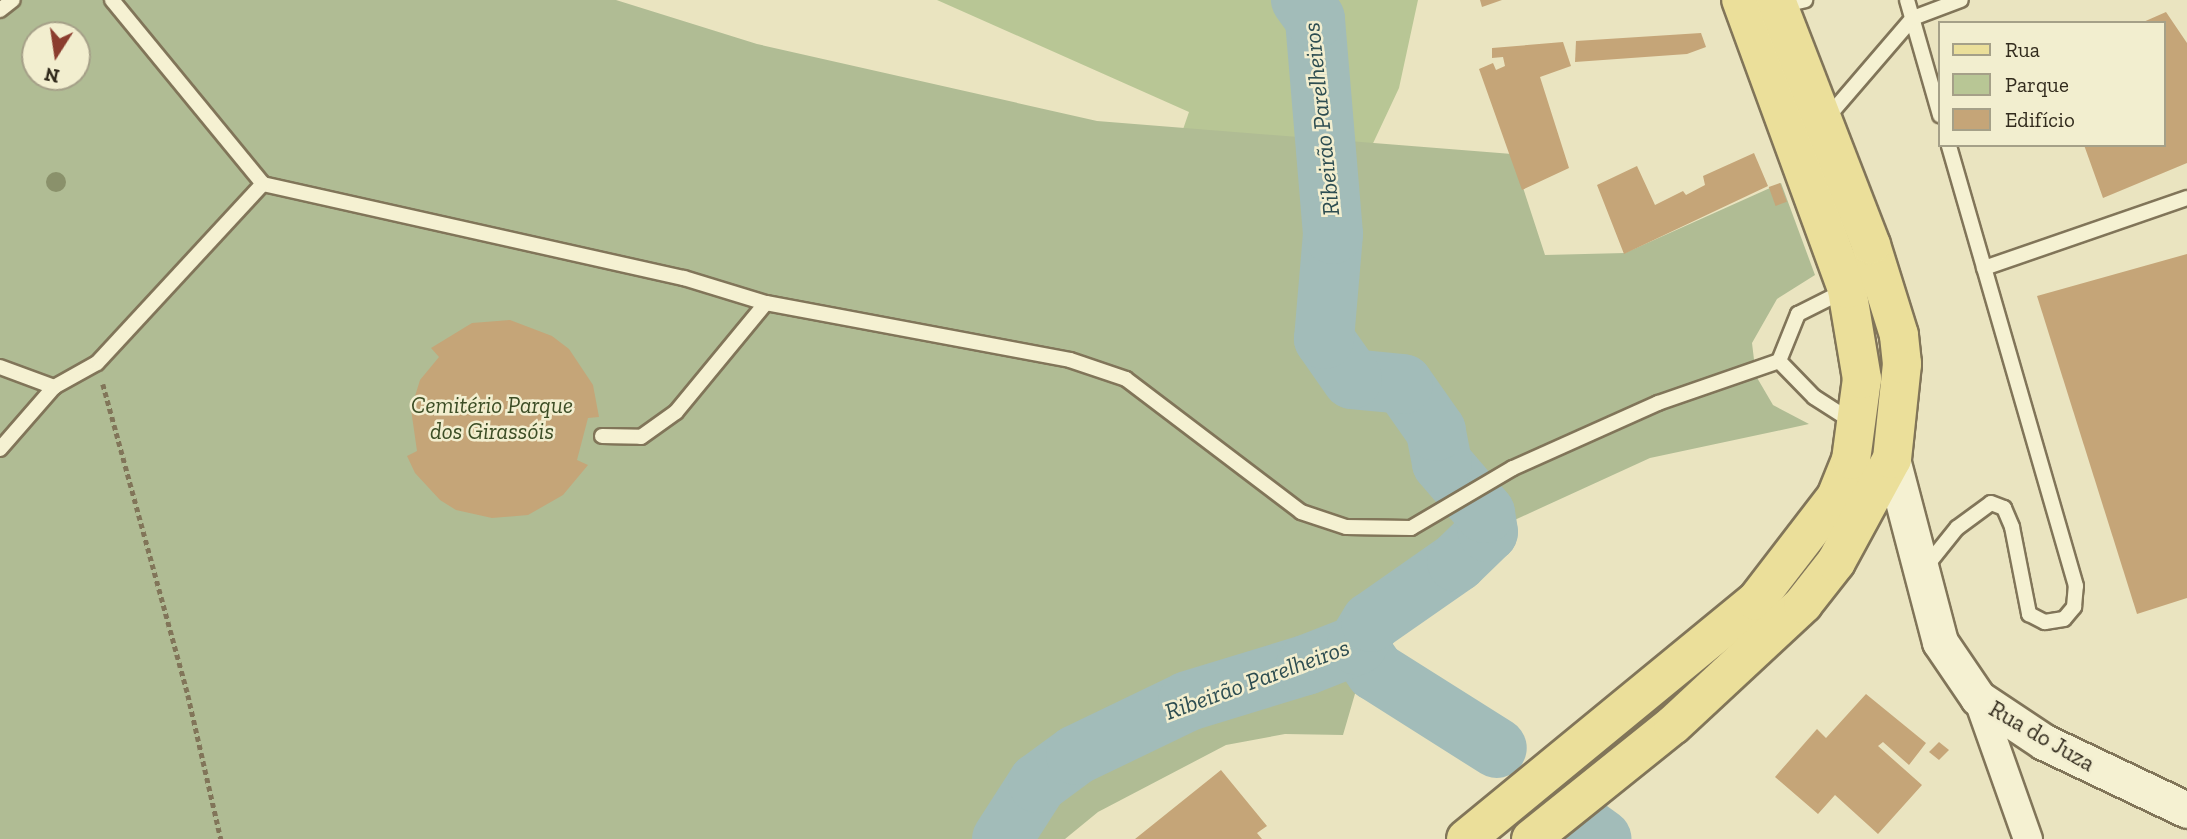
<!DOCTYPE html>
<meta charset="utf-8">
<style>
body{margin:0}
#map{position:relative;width:2187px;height:839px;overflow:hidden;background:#eae4c0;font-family:"Zilla Slab",serif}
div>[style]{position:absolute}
.green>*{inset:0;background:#b8c695}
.cemetery>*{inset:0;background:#b0bc94}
.river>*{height:60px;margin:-30px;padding:0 30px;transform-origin:30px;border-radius:30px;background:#a2bcb9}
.building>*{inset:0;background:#c5a578;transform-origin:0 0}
.path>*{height:4.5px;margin-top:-2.25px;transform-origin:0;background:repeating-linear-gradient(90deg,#817559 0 5px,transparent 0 8.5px)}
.roads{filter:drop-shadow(2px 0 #817559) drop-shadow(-2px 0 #817559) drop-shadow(0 2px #817559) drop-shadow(0 -2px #817559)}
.service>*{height:14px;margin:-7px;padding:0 7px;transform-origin:7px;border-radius:7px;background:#f5f1d2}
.minor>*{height:28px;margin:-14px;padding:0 14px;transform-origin:14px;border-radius:14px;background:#f5f1d2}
.tertiary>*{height:35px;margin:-17.5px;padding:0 17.5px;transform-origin:17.5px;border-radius:17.5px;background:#f5f1d2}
.primary>*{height:38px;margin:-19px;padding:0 19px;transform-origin:19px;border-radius:19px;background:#ebdf9a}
.trees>*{width:20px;height:20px;margin:-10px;border-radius:50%;background:#8a916b}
span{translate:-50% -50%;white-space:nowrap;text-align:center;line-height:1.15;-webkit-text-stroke:5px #f2eecf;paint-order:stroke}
.park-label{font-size:23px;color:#3c4d25;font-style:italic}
.street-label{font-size:23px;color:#322b1d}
.water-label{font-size:24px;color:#2d4d51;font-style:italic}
.legend{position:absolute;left:1938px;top:21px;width:228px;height:126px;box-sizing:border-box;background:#f2eecf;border:2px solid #a5a088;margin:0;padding:9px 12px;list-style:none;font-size:21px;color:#322b1d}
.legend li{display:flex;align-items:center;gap:14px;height:35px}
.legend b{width:35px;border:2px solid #a5a088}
.north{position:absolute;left:21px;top:21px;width:70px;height:70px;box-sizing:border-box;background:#f2eecf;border:2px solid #a5a088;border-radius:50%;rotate:192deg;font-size:19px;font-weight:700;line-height:28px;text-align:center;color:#322b1d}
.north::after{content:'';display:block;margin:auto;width:24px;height:32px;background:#8b3d2e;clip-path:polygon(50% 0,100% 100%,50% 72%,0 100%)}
</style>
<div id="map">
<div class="green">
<i style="clip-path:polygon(937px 0,1418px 0,1399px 88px,1360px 171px,1132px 277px,1189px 112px)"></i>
</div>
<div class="cemetery">
<i style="clip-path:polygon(evenodd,0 0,616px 0,757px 44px,1097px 121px,1512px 154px,1545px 255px,1625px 253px,1781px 183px,1815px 275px,1777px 299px,1752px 343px,1756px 376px,1773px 405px,1809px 424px,1650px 458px,1508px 523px,1493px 555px,1479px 569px,1453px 589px,1412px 611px,1366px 656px,1343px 735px,1285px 734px,1226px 745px,1098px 812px,1065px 839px,0 839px,0 0,35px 35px,77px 35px,77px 77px,35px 77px,35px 35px)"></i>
</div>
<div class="river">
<i style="left:1357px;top:645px;width:32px;rotate:55deg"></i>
<i style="left:1375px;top:671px;width:144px;rotate:32.3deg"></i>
<i style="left:1578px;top:822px;width:29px;rotate:36deg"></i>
<i style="left:1002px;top:839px;width:67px;rotate:-57.3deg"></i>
<i style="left:1038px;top:783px;width:47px;rotate:-36.4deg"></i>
<i style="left:1076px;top:755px;width:124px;rotate:-25.7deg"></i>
<i style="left:1188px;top:701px;width:123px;rotate:-17deg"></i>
<i style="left:1306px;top:665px;width:55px;rotate:-21.4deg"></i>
<i style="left:1357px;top:645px;width:27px;rotate:-59deg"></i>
<i style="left:1371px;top:622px;width:105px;rotate:-34.9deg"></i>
<i style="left:1457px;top:562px;width:43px;rotate:-44.1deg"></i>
<i style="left:1488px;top:532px;width:19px;rotate:-99deg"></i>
<i style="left:1485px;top:513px;width:66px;rotate:-130.7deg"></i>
<i style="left:1442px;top:463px;width:33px;rotate:-101deg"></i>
<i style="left:1436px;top:431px;width:57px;rotate:-125.1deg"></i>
<i style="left:1403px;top:384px;width:51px;rotate:-174.4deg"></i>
<i style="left:1352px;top:379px;width:49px;rotate:-125deg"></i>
<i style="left:1324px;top:339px;width:105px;rotate:-85.1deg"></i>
<i style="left:1333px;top:234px;width:216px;rotate:-94.8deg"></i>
<i style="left:1315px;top:19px;width:24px;rotate:-126deg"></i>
</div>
<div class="building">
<i style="clip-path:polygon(1480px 0,1502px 0,1482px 7px)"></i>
<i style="clip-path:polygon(2166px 12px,2187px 43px,2187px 163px,2103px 198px,2084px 145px,2164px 145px,2164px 23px,2141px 23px)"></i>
<i style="clip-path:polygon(1701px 33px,1706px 47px,1687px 54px,1575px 62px,1576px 41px)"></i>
<i style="clip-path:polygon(1563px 42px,1571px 66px,1540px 77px,1569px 168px,1522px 190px,1479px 69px,1493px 63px,1496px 70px,1505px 66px,1503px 57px,1492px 58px,1492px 48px)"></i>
<i style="clip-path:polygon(1754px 153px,1768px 186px,1624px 254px,1597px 185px,1637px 166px,1655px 205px,1683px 191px,1686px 195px,1705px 185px,1703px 176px)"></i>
<i style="left:1780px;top:183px;width:20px;height:12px;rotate:70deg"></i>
<i style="clip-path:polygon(2187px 254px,2187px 598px,2137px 614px,2037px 296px)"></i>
<i style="clip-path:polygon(510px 320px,552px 336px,569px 349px,593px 385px,599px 417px,588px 418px,577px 460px,588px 465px,563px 495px,528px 515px,492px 518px,456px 510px,440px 500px,415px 473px,407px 456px,417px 451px,411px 409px,420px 380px,439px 357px,431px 348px,472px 323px)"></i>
<i style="clip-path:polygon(1866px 694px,1926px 743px,1909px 765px,1883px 742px,1878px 746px,1922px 785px,1878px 834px,1835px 795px,1818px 814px,1775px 777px,1817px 729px,1826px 738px)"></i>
<i style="clip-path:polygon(1939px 742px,1949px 750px,1939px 760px,1929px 752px)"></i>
<i style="clip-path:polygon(1221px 770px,1267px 826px,1257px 833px,1262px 839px,1135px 839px)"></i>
</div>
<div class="path">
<i style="left:103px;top:384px;width:322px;rotate:74.7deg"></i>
<i style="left:188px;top:695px;width:148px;rotate:77.1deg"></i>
</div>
<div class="roads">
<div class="service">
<i style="left:112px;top:0;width:238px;rotate:50.6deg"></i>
<i style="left:263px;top:184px;width:431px;rotate:12.6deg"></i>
<i style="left:684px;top:278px;width:86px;rotate:17deg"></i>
<i style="left:766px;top:303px;width:309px;rotate:10.6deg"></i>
<i style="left:1070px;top:360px;width:59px;rotate:18.7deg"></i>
<i style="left:1126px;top:379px;width:220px;rotate:37.2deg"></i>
<i style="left:1301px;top:512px;width:47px;rotate:18.4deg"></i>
<i style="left:1346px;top:527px;width:65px;rotate:0.9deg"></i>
<i style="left:1411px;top:528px;width:118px;rotate:-30.5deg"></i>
<i style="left:1513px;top:468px;width:159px;rotate:-24.1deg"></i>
<i style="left:1658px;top:403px;width:128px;rotate:-19.1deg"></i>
<i style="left:1779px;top:361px;width:51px;rotate:-68deg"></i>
<i style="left:1798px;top:314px;width:54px;rotate:-26.6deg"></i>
<i style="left:1907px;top:0;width:120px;rotate:74deg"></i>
<i style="left:1780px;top:6px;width:26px;rotate:-13deg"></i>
<i style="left:0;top:10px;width:16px;rotate:-38deg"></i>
<i style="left:1826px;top:119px;width:133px;rotate:-49.3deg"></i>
<i style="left:1913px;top:18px;width:51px;rotate:-20.6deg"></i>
<i style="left:1984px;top:268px;width:215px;rotate:-19deg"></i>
<i style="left:1779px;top:361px;width:50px;rotate:45.8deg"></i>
<i style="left:1814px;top:397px;width:46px;rotate:32.7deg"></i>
<i style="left:0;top:367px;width:58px;rotate:20.3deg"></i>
<i style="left:602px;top:436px;width:39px;rotate:1deg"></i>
<i style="left:641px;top:437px;width:43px;rotate:-35.5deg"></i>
<i style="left:676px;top:412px;width:141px;rotate:-50.5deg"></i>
<i style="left:0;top:449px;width:82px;rotate:-48.9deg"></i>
<i style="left:54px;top:387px;width:49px;rotate:-29.2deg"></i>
<i style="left:97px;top:363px;width:244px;rotate:-47.2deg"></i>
<i style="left:1924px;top:569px;width:53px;rotate:-51.2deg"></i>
<i style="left:1957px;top:528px;width:42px;rotate:-36.3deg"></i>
<i style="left:1991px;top:503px;width:14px;rotate:21deg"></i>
<i style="left:2004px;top:508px;width:21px;rotate:67deg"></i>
<i style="left:2012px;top:527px;width:89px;rotate:78.9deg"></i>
<i style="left:2029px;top:614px;width:18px;rotate:27deg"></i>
<i style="left:2045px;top:622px;width:19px;rotate:-9deg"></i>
<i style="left:2064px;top:619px;width:16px;rotate:-50deg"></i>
<i style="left:2074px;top:607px;width:21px;rotate:-85deg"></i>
<i style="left:2076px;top:586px;width:459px;rotate:-106.1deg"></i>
</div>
<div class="minor">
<i style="left:1978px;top:698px;width:150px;rotate:70.5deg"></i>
</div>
<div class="tertiary">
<i style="left:1892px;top:459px;width:189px;rotate:75.3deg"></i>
<i style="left:1940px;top:642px;width:68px;rotate:55.8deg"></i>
<i style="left:1978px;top:698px;width:79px;rotate:33.7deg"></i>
<i style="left:2044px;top:742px;width:158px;rotate:25.4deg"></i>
</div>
<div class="primary">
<i style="left:1466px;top:839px;width:375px;rotate:-39.4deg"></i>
<i style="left:1756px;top:601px;width:131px;rotate:-52.4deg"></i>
<i style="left:1836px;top:497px;width:40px;rotate:-68deg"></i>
<i style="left:1851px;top:460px;width:82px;rotate:-82.3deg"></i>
<i style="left:1862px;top:379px;width:91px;rotate:-99.5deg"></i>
<i style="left:1847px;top:289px;width:308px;rotate:-110.1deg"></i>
<i style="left:1531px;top:839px;width:182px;rotate:-38.8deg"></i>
<i style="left:1673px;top:725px;width:178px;rotate:-42.9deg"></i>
<i style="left:1803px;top:604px;width:53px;rotate:-51.8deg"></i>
<i style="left:1836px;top:562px;width:117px;rotate:-61.5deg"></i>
<i style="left:1892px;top:459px;width:96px;rotate:-84deg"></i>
<i style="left:1902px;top:364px;width:29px;rotate:-96deg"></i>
<i style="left:1899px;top:335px;width:94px;rotate:-107.3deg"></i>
<i style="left:1871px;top:245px;width:263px;rotate:-111.2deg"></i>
</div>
</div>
<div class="trees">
<i style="left:56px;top:182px"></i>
</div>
<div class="park-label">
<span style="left:492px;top:418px">Cemitério Parque<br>dos Girassóis</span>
</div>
<div class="street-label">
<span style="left:2042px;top:736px;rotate:30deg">Rua do Juza</span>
</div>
<div class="water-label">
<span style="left:1321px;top:119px;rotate:-96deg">Ribeirão Parelheiros</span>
<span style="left:1257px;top:679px;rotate:-20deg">Ribeirão Parelheiros</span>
</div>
<ul class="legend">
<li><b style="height:9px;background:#ebdf9a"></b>Rua</li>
<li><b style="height:19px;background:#b8c695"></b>Parque</li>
<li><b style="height:19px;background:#c5a578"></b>Edifício</li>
</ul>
<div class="north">N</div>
</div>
